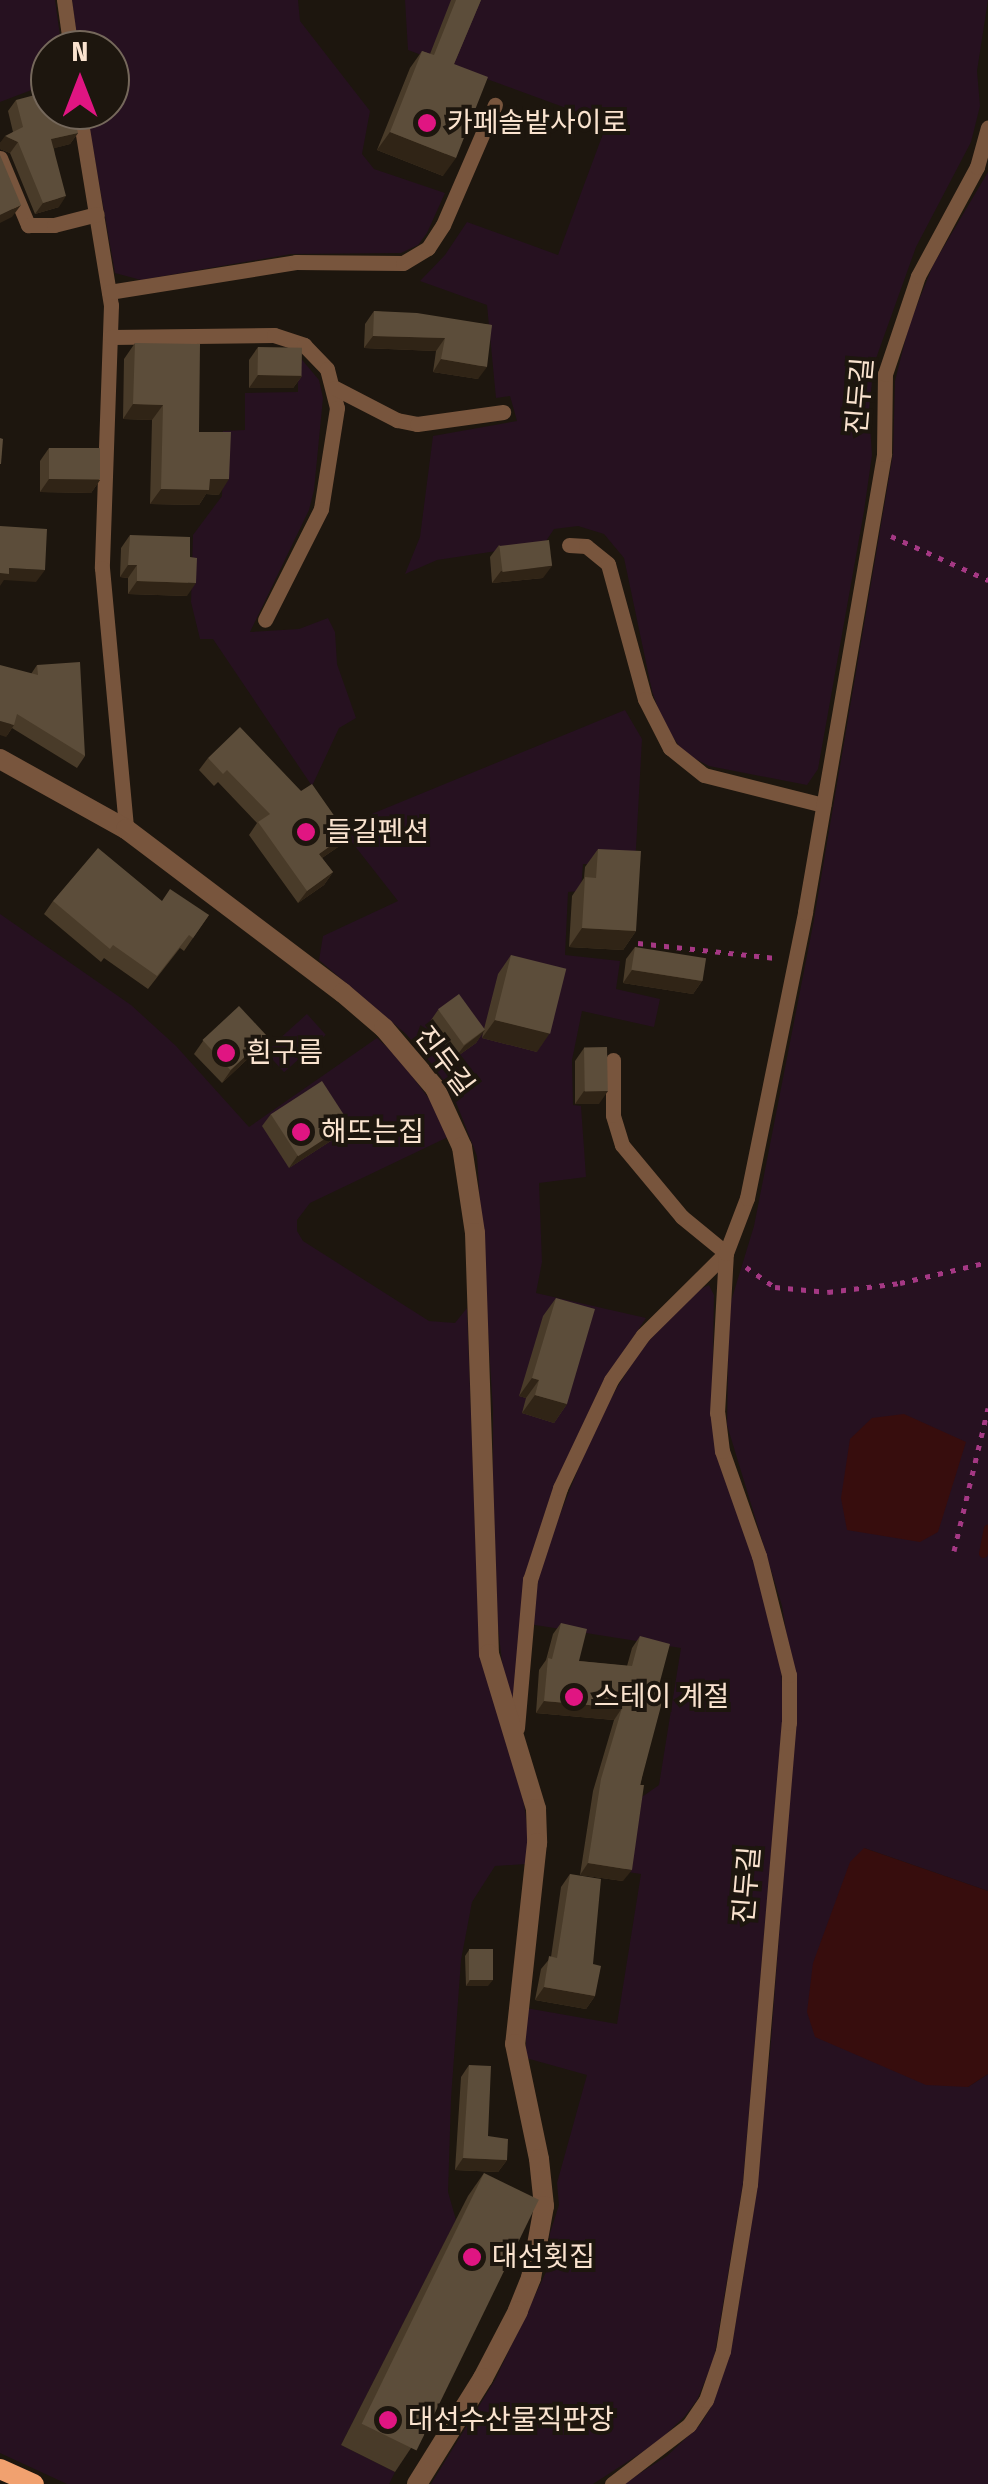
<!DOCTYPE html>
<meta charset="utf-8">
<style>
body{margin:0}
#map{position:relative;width:988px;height:2484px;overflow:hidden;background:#1d160e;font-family:"Fira Sans Condensed","Noto Sans KR",sans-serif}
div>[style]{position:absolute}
.green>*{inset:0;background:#261120;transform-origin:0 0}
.water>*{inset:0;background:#370d0d}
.stream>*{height:9px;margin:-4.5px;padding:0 4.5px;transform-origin:4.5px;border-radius:4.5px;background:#370d0d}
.path>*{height:5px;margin-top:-2.5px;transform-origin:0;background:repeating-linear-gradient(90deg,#a53884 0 5px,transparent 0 13px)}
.lane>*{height:15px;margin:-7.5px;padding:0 7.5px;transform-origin:7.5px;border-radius:7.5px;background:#78553d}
.street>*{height:20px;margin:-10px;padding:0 10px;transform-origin:10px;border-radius:10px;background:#78553d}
.secondary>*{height:20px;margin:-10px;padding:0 10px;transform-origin:10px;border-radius:10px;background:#f1a16f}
.wall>*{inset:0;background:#493b29}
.shaded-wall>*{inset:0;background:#302416}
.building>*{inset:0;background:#5c4d3a;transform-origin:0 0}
.dots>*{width:28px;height:28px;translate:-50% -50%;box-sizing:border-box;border:5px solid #1d160e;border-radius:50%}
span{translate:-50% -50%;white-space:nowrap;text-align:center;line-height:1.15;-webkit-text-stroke:8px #1d160e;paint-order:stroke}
.poi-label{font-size:28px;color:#fae3cf}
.left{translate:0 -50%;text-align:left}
.street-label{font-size:28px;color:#fae3cf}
.north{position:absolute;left:30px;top:30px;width:100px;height:100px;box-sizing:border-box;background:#1d160e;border:2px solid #75685b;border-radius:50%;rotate:0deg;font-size:28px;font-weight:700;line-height:40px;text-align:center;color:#fae3cf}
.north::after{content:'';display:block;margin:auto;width:35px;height:45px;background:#e01582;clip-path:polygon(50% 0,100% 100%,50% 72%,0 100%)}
</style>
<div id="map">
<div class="green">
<i style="clip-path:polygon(0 0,55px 0,62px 50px,50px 50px,50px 83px,0 102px)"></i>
<i style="clip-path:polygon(72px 0,298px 0,300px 21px,370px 111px,362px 154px,374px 169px,445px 193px,427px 233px,418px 245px,401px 253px,291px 254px,141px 280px,115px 273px,86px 110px,110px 110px,110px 50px,78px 50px)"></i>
<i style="clip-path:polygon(405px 0,988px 0,977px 71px,980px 106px,971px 142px,916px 247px,874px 364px,869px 409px,872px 455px,864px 511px,818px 769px,807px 785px,709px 766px,684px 753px,663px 723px,652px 691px,624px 558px,604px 534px,578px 526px,554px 529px,544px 544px,437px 560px,405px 574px,420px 537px,433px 436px,517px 421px,510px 396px,496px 398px,487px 305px,420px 281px,445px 255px,467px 222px,558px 255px,607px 123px,408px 50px)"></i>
<i style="clip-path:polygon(988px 172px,988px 1891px,864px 1848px,968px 2087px,988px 2074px,988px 2484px,623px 2484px,667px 2456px,700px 2425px,710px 2409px,732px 2344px,746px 2261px,770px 2053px,797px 1700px,782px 1606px,727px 1425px,729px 1308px,754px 1226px,813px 925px,893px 454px,895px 381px,909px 325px,933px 265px)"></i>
<i style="clip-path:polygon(298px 355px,319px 380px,323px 398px,314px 490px,309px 510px,250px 632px,299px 629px,328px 618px,335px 632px,337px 664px,356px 718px,339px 728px,312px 786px,213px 639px,200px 639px,191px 602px,193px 535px,222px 496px,223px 431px,245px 430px,245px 393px,298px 392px)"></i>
<i style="clip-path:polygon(625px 710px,642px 739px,635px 866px,583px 864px,581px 891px,568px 892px,565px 955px,620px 961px,616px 989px,660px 999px,654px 1027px,582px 1011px,572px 1060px,573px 1105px,581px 1106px,586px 1177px,539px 1183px,542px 1262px,536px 1293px,646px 1318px,599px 1389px,537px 1537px,514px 1707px,505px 1688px,493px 1584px,493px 1411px,477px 1156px,452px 1092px,431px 1063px,406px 1034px,319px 960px,323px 936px,398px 901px,340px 827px)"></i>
<i style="clip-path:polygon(0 914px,131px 1005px,176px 1046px,249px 1127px,377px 1038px,397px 1056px,430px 1100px,448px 1137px,310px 1203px,297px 1220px,297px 1231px,303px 1241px,429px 1321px,455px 1323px,467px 1308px,479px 1630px,486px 1672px,524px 1803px,529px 1842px,526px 1864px,495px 1866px,472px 1902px,461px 1960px,451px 2099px,448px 2192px,456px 2220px,341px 2445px,395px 2472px,389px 2484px,67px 2484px,0 2453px)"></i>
<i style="left:307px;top:1014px;width:28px;height:56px;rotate:48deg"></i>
<i style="clip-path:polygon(709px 1285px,714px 1295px,712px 1407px,781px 1664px,783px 1713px,743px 2183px,714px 2359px,697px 2400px,685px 2416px,658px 2442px,593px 2484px,431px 2484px,495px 2380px,547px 2270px,550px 2233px,559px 2205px,557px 2183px,587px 2075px,526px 2058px,526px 2008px,617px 2024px,641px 1874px,628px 1872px,639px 1799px,659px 1785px,681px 1648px,529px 1624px,543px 1557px,595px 1427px,618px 1386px,642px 1348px,696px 1291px)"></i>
</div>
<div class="water">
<i style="clip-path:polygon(904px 1414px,966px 1442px,938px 1532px,920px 1542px,847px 1530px,841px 1498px,850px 1439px,872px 1418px)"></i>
<i style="clip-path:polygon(864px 1848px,988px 1891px,988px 2074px,968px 2087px,926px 2085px,815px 2037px,807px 2012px,813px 1963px,850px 1862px)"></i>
</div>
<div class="stream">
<i style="left:983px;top:1553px;width:25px;rotate:-79deg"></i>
</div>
<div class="path">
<i style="left:891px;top:536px;width:107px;rotate:24.4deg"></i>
<i style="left:638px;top:943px;width:138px;rotate:6.2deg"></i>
<i style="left:746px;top:1267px;width:35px;rotate:35deg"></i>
<i style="left:775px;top:1287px;width:53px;rotate:5.4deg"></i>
<i style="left:828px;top:1292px;width:73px;rotate:-7.1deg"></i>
<i style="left:900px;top:1283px;width:90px;rotate:-13.4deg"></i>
<i style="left:954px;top:1551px;width:147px;rotate:-76.6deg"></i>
</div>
<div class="lane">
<i style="left:64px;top:0;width:50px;rotate:82deg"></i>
<i style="left:79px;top:110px;width:198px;rotate:80.7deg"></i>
<i style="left:111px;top:305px;width:263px;rotate:92deg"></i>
<i style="left:102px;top:568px;width:262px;rotate:84.7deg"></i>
<i style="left:0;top:158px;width:73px;rotate:67.3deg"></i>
<i style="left:28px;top:225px;width:26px"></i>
<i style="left:54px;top:225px;width:44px;rotate:-14.3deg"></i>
<i style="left:109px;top:292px;width:189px;rotate:-9.1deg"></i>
<i style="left:296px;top:262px;width:107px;rotate:0.5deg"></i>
<i style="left:403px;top:263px;width:29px;rotate:-31deg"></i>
<i style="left:428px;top:248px;width:27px;rotate:-57deg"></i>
<i style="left:443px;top:225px;width:131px;rotate:-66.6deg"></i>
<i style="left:111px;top:337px;width:163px;rotate:-0.7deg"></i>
<i style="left:274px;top:335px;width:32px;rotate:18deg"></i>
<i style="left:304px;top:345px;width:33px;rotate:46deg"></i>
<i style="left:327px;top:369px;width:40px;rotate:75.6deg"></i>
<i style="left:337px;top:408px;width:102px;rotate:99deg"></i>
<i style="left:321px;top:509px;width:124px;rotate:116.8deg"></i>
<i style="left:335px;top:388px;width:70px;rotate:27.3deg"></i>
<i style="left:397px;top:420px;width:20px;rotate:11deg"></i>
<i style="left:417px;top:424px;width:87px;rotate:-7.9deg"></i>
<i style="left:569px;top:545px;width:17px;rotate:3deg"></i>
<i style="left:586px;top:546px;width:28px;rotate:39deg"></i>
<i style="left:608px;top:564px;width:140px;rotate:74.7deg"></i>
<i style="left:645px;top:699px;width:55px;rotate:63deg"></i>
<i style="left:670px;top:748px;width:43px;rotate:38.5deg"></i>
<i style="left:704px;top:775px;width:123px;rotate:14.1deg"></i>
<i style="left:517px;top:1728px;width:149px;rotate:-85deg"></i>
<i style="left:530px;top:1580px;width:97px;rotate:-71.9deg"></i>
<i style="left:560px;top:1488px;width:119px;rotate:-64.7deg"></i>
<i style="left:611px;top:1380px;width:55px;rotate:-54.6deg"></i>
<i style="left:643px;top:1335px;width:117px;rotate:-44.7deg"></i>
<i style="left:726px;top:1253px;width:57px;rotate:-140.7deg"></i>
<i style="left:682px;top:1217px;width:94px;rotate:-129.8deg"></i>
<i style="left:622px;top:1145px;width:31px;rotate:-107deg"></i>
<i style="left:613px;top:1115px;width:55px;rotate:-90deg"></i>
<i style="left:612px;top:2484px;width:97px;rotate:-37.5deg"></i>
<i style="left:689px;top:2425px;width:30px;rotate:-56deg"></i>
<i style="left:706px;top:2400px;width:52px;rotate:-70.9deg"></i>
<i style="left:723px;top:2351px;width:169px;rotate:-80.8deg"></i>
<i style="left:750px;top:2184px;width:463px;rotate:-85.2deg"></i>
<i style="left:789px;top:1723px;width:48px;rotate:-90deg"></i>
<i style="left:789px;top:1675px;width:123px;rotate:-104.1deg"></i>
<i style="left:759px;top:1556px;width:111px;rotate:-109.4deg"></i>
<i style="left:722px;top:1451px;width:38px;rotate:-97deg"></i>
<i style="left:717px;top:1413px;width:160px;rotate:-86.8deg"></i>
<i style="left:726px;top:1253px;width:59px;rotate:-69.1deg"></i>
<i style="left:747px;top:1198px;width:292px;rotate:-78.5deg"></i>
<i style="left:805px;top:912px;width:465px;rotate:-80.2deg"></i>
<i style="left:884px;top:454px;width:80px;rotate:-89.3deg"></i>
<i style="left:885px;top:374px;width:103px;rotate:-71.4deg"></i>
<i style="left:918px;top:276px;width:124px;rotate:-61.6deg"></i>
<i style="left:977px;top:167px;width:41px;rotate:-74.6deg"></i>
</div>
<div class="street">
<i style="left:0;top:759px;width:144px;rotate:29.1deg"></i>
<i style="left:126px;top:829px;width:272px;rotate:37.1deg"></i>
<i style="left:343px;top:993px;width:54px;rotate:40.5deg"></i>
<i style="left:384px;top:1028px;width:79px;rotate:49.6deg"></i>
<i style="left:435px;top:1088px;width:65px;rotate:65.4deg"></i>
<i style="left:462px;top:1147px;width:87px;rotate:81.4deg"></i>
<i style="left:475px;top:1233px;width:421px;rotate:88.1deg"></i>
<i style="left:489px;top:1654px;width:162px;rotate:73.1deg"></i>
<i style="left:536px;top:1809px;width:34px;rotate:88deg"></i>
<i style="left:537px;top:1843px;width:202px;rotate:96.2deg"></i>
<i style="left:515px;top:2044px;width:117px;rotate:78.2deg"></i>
<i style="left:539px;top:2159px;width:47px;rotate:83.9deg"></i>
<i style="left:544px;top:2206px;width:73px;rotate:100.2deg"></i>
<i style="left:531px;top:2278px;width:35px;rotate:112deg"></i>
<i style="left:518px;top:2311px;width:76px;rotate:117.6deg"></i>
<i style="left:483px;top:2378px;width:125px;rotate:121.9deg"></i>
</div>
<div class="secondary">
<i style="left:0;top:2469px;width:37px;rotate:24deg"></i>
</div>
<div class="wall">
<i style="clip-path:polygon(451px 0,481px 0,454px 64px,443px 176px,377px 150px,410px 68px,422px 51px,430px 54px)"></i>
<i style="clip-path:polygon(16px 100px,78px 133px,70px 144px,54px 148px,59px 207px,35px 214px,10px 153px,0 149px,0 138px,0 143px,13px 132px,8px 111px)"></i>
<i style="clip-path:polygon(374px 311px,492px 325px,478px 379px,433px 372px,436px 351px,364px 348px,365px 324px)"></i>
<i style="clip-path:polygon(135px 343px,199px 432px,219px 495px,206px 494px,199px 505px,150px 504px,152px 420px,123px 419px,124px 359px)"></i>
<i style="clip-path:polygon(258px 347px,302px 376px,293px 388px,249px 388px,249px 360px)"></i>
<i style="clip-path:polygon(49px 448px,100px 480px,91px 493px,40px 492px,40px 461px)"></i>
<i style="clip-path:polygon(130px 535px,190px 557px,187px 596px,128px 594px,128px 578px,120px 577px,121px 548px)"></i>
<i style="clip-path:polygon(499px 545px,543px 578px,492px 583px,490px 557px)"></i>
<i style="clip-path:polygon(37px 665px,85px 756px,77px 768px,12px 728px,6px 737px,31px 674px)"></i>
<i style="clip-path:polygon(208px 758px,301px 791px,347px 834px,338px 847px,322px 858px,333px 872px,324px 885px,298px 903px,249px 835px,257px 823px,218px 782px,214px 786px,199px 770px)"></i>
<i style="clip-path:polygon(598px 849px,636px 931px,623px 950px,569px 947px,572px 896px,584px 878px,585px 867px)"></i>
<i style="clip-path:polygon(53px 901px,162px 901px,209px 915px,184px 951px,180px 948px,148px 989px,104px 958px,101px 962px,44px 914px)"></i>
<i style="clip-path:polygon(635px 947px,702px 981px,693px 994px,623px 983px,626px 959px)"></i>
<i style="clip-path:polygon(511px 955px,537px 1052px,482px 1038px,483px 1032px,476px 1043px,455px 1058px,429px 1023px,438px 1010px,484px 1029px,498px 974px)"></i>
<i style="clip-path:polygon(267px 1036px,258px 1049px,222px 1083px,194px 1054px,203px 1041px)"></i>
<i style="clip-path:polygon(584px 1048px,599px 1104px,575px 1104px,575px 1061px)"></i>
<i style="clip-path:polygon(271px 1114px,349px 1123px,340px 1135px,289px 1168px,262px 1126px)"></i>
<i style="clip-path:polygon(556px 1298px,567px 1404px,554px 1423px,522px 1413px,526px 1398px,519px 1396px,543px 1316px)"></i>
<i style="clip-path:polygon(561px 1623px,579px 1661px,627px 1666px,632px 1648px,640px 1636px,658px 1689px,623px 1881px,580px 1875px,593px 1791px,614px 1720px,536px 1713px,539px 1670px,546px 1660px,553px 1634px)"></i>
<i style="clip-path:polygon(570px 1874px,593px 1964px,595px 1996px,586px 2009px,535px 2000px,541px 1969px,551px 1957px,561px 1887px)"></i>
<i style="clip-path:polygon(469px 1950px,488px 1986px,466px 1986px,465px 1956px)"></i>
<i style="clip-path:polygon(469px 2065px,488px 2136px,507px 2160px,498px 2172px,455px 2170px,461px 2077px)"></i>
<i style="clip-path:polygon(484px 2173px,411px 2448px,395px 2472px,341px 2445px,468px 2196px)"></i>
</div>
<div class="shaded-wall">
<i style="clip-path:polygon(390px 132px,456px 158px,443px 176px,377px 150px)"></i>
<i style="clip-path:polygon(78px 133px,70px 144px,44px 151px,51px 139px)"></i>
<i style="clip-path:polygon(5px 136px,18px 142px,10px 153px,0 149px,0 143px)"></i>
<i style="clip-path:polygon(66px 196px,59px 207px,35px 214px,43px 203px)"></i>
<i style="clip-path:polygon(21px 205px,12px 217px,0 223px,0 215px)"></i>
<i style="clip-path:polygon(373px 336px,445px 338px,436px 351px,364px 348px)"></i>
<i style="clip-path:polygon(441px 359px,487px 367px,478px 379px,433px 372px)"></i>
<i style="clip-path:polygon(258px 375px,302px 376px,293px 388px,249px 388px)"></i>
<i style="clip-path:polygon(133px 404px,163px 405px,152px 420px,123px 419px)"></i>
<i style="clip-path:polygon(49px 479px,100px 480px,91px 493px,40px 492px)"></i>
<i style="clip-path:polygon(210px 479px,229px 479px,219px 495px,206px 494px,199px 505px,150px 504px,161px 489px)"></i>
<i style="clip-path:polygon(128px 565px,137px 565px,128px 578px,120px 577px)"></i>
<i style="clip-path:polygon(552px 566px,543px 578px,492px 583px,501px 571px)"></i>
<i style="clip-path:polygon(9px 568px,45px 570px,36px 582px,4px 580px,0 586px,0 573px)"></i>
<i style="clip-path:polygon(137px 581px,196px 583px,187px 596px,128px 594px)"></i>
<i style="clip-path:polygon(0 721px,14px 725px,6px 737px,0 735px)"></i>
<i style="clip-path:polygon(347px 834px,338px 847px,310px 866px,319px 854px)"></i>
<i style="clip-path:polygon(333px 872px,324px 885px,298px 903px,307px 891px)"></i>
<i style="clip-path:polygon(582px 928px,636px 931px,623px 950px,569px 947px)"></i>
<i style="clip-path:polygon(632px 970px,702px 981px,693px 994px,623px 983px)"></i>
<i style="clip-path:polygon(495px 1020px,550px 1033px,537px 1052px,482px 1038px)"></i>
<i style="clip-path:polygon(485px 1030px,476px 1043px,455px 1058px,464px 1046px)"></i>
<i style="clip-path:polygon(267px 1036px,258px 1049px,222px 1083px,231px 1070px)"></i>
<i style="clip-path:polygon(584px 1091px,608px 1091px,599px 1104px,575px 1104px)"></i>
<i style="clip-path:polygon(349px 1123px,340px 1135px,289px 1168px,298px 1155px)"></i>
<i style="clip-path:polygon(532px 1378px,539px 1380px,526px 1398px,519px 1396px)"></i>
<i style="clip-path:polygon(535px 1395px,567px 1404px,554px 1423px,522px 1413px)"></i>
<i style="clip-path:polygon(544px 1701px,622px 1708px,614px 1720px,536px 1713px)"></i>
<i style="clip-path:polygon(588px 1863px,632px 1870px,623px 1881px,580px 1875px)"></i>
<i style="clip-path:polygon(470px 1980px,493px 1980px,488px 1986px,466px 1986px)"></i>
<i style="clip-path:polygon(544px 1987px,595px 1996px,586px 2009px,535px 2000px)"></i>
<i style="clip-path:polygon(463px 2158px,507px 2160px,498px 2172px,455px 2170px)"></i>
</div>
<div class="building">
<i style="clip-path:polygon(456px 0,481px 0,454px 64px,488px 77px,456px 158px,390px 132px,422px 51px,434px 55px)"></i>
<i style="clip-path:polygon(50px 91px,50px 110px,72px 110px,78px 133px,51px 139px,66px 196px,43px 203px,18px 142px,5px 136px,23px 127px,16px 100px)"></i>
<i style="clip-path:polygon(0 155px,21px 205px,0 215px)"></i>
<i style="clip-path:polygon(374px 311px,417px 313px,492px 325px,487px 367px,441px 359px,445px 338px,373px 336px)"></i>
<i style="clip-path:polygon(135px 343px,200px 344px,199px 432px,231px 432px,229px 479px,210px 479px,209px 490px,161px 489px,163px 405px,133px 404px)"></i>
<i style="left:258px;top:347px;width:44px;height:28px;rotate:1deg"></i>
<i style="clip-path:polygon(0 438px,3px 439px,1px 464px,0 464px)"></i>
<i style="left:49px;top:448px;width:51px;height:31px"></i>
<i style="clip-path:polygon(0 526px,47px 529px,45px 570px,9px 568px,9px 574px,0 573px)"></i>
<i style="clip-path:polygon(130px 535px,190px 537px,190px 557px,197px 558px,196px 583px,137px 581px,137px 565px,128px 565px)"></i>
<i style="left:549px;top:540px;width:26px;height:50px;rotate:83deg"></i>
<i style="clip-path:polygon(80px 662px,85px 756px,17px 714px,14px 725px,0 721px,0 665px,38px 675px,37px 665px)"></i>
<i style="clip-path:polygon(240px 727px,301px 791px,312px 784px,347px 834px,319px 854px,333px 872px,307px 891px,258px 822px,270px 814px,227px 770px,223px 774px,208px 758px)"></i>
<i style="clip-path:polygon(98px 848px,162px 901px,170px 889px,209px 915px,193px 938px,189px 935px,157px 976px,113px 945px,110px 949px,53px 901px)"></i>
<i style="clip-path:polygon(598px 849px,641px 851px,636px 931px,582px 928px,585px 877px,596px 878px)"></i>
<i style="left:635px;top:947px;width:72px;height:23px;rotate:9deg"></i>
<i style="left:511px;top:955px;width:57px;height:67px;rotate:14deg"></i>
<i style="left:459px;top:994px;width:44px;height:26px;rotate:54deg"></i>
<i style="left:239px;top:1006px;width:41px;height:50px;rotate:47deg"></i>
<i style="left:607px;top:1047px;width:44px;height:23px;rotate:89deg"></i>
<i style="left:322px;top:1081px;width:50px;height:61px;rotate:57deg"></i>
<i style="clip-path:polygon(556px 1298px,595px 1309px,567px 1404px,535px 1395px,539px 1380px,532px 1378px)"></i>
<i style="clip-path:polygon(561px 1623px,587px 1629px,579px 1661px,632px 1666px,640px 1636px,670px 1644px,658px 1689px,665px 1691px,640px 1785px,644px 1785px,632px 1870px,588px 1863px,601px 1779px,622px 1708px,544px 1701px,548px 1658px,552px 1659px)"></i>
<i style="clip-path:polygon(570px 1874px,601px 1879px,593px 1964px,601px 1966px,595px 1996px,544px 1987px,549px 1956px,557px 1958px)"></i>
<i style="left:493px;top:1949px;width:31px;height:24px;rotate:90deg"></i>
<i style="clip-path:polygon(469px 2065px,491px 2066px,488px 2136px,508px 2139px,507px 2160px,463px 2158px)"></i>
<i style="left:484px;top:2173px;width:61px;height:279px;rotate:26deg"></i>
</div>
<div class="dots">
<i style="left:427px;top:123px;background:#e01582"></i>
<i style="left:306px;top:832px;background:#e01582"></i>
<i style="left:226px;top:1053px;background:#e01582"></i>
<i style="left:301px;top:1132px;background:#e01582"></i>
<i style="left:574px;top:1697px;background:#e01582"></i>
<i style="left:472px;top:2257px;background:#e01582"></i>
<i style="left:388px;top:2420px;background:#e01582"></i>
</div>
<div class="poi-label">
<span class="left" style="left:447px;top:123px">카페솔밭사이로</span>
<span class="left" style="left:326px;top:832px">들길펜션</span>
<span class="left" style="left:246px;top:1053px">흰구름</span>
<span class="left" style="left:321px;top:1132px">해뜨는집</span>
<span class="left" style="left:594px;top:1697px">스테이 계절</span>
<span class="left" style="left:492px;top:2257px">대선횟집</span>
<span class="left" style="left:408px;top:2420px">대선수산물직판장</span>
</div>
<div class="street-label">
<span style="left:860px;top:396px;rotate:-85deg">진두길</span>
<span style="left:444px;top:1061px;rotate:53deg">진두길</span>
<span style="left:747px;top:1885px;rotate:-85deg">진두길</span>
</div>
<div class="north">N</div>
</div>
